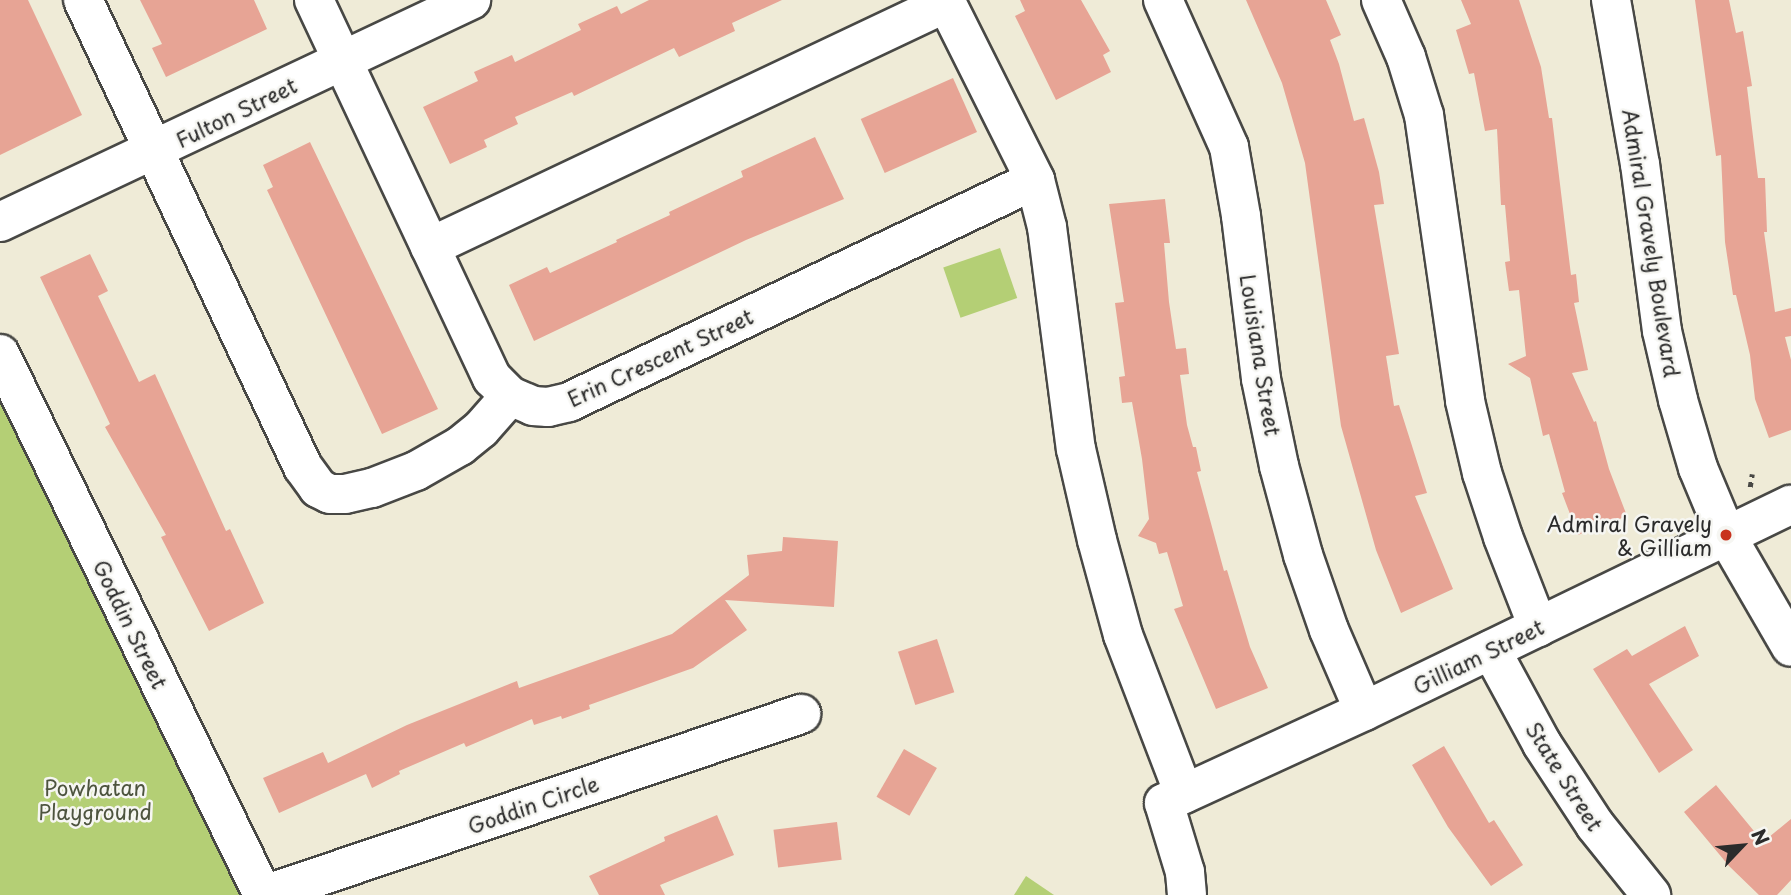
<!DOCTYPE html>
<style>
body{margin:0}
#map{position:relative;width:1791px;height:895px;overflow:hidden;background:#efebd7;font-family:"Playpen Sans",sans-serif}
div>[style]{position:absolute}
.green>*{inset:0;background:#b4cf75;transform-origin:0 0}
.building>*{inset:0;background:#e7a495;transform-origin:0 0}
.path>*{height:4.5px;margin-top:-2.25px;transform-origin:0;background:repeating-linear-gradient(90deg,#484845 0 5px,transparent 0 10px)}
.roads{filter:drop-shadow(2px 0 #484845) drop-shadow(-2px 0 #484845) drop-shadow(0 2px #484845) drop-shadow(0 -2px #484845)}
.minor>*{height:38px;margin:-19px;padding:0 19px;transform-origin:19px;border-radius:19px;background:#fff}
.dots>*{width:19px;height:19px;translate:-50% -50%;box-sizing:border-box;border:4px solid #f6f6f2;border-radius:50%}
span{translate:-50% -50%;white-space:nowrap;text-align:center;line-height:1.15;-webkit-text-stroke:5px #f6f6f2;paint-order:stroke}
.street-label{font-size:21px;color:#2b2b2b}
.poi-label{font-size:21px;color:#2b2b2b}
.right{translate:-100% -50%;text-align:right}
.park-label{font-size:21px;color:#4d543e}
.north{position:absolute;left:1707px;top:811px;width:70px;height:70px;-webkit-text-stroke:5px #f6f6f2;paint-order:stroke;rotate:64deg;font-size:19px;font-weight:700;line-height:28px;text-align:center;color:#2b2b2b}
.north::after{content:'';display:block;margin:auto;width:24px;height:32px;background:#2b2b2b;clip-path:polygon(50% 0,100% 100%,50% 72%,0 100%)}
</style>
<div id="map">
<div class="green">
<i style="left:1000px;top:248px;width:53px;height:60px;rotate:71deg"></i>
<i style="clip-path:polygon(0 378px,244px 895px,0 895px)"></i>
<i style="clip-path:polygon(1026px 876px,1054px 895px,1014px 895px)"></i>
</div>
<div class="building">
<i style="clip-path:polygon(0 0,28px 0,82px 115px,0 155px)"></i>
<i style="clip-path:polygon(140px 0,254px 0,267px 29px,166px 77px,152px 48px,162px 44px)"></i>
<i style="clip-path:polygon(649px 0,782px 0,732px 23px,735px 31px,679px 57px,674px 48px,574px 96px,572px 92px,515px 117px,518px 124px,484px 140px,487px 147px,450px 164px,423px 107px,478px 81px,474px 72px,512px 55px,515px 62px,581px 30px,578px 24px,617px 6px,621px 14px)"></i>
<i style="clip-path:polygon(1020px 0,1081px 0,1110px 51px,1103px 55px,1111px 72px,1056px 100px,1015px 16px,1025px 11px)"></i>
<i style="clip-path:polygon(1246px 0,1326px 0,1341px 35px,1330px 40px,1339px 64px,1354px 121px,1364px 118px,1379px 172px,1384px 204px,1374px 205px,1399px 354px,1386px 356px,1394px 406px,1399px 405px,1427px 493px,1415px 496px,1453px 589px,1401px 613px,1376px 550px,1341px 426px,1305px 163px,1282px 83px)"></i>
<i style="clip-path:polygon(1461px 0,1519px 0,1541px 67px,1549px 118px,1552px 118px,1571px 275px,1576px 274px,1579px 302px,1574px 303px,1588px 370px,1572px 373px,1594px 422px,1596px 421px,1609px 469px,1627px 516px,1578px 535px,1562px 493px,1565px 492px,1549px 434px,1543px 436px,1530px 378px,1508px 364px,1526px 356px,1519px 290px,1509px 291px,1505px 262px,1510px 261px,1505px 205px,1501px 205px,1497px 129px,1485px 131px,1474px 73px,1469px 74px,1456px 30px,1471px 24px)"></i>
<i style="clip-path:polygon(1695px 0,1729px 0,1736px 33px,1743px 31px,1752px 86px,1747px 87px,1758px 178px,1765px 178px,1767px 232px,1764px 232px,1775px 312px,1791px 308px,1791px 336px,1785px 337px,1791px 360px,1791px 430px,1769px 438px,1755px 399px,1750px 355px,1736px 295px,1733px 295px,1725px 242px,1721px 155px,1716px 156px)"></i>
<i style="left:953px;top:78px;width:59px;height:101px;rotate:66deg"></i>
<i style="clip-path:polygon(815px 137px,844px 199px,746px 240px,534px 341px,509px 285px,547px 267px,550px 273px,617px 242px,616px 240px,670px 215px,669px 212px,743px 177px,741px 171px)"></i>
<i style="clip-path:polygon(310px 142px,438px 409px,382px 434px,267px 190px,273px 187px,263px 165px)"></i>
<i style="clip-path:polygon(1165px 199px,1170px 243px,1164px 243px,1169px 302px,1176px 349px,1186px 348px,1189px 374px,1180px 375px,1187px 425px,1193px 447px,1196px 447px,1201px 471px,1197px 472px,1224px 571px,1227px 570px,1250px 647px,1268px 688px,1216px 709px,1174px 609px,1183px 606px,1167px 552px,1159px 554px,1156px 543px,1138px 536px,1149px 519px,1142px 459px,1132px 402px,1122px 403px,1119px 377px,1125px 376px,1115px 303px,1124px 302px,1109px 204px)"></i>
<i style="clip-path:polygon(90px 254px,108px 291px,98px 296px,139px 382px,155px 374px,226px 531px,230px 529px,264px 603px,209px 631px,161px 537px,166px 535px,105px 427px,110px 424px,40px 277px)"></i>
<i style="clip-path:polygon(783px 537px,838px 541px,834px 607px,725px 600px,747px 630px,693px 668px,589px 705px,590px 709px,562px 719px,561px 716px,534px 725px,532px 719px,466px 747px,464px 743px,399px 771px,400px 774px,372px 788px,366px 774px,279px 813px,263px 778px,323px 752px,328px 763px,407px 725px,517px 681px,519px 688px,672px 634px,749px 575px,747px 555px,782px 551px)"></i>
<i style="clip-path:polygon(1685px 626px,1699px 656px,1649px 684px,1693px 750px,1659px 773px,1593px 669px,1627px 649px,1632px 656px)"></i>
<i style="left:937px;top:639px;width:56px;height:41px;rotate:72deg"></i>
<i style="clip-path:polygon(1444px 746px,1489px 823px,1494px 820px,1523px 865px,1491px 886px,1448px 827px,1412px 765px)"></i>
<i style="left:904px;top:749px;width:38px;height:55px;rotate:30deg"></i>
<i style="clip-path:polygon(1716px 785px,1763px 842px,1791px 819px,1791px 880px,1777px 895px,1759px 895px,1729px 866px,1684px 812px)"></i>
<i style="clip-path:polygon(717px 815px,734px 855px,660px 885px,665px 895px,599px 895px,589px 876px,665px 841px,664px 837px)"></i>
<i style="left:837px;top:822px;width:38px;height:64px;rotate:83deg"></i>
</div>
<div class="path">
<i style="left:1750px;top:487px;width:13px;rotate:-81deg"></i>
</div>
<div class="roads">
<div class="minor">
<i style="left:83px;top:0;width:516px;rotate:64.78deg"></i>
<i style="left:303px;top:467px;width:26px;rotate:54deg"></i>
<i style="left:318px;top:488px;width:13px;rotate:27deg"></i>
<i style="left:330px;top:494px;width:15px"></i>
<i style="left:345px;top:494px;width:28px;rotate:-13deg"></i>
<i style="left:372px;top:488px;width:47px;rotate:-21.1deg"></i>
<i style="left:416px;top:471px;width:51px;rotate:-29.6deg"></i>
<i style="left:460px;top:446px;width:27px;rotate:-39deg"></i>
<i style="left:481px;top:429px;width:44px;rotate:-48.7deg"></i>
<i style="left:314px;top:0;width:418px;rotate:64.8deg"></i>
<i style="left:492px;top:378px;width:25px;rotate:45deg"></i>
<i style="left:510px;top:396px;width:25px;rotate:23deg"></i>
<i style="left:533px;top:406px;width:15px;rotate:4deg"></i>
<i style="left:548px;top:407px;width:22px;rotate:-13deg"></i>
<i style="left:569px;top:402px;width:516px;rotate:-25.47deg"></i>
<i style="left:945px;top:0;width:201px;rotate:63.4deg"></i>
<i style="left:1035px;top:180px;width:49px;rotate:75.7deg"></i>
<i style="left:1047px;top:227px;width:224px;rotate:82.6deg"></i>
<i style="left:1076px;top:449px;width:93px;rotate:77deg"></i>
<i style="left:1097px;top:540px;width:98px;rotate:74.7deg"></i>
<i style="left:1123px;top:635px;width:170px;rotate:69deg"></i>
<i style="left:1163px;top:0;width:161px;rotate:65.8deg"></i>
<i style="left:1229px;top:147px;width:70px;rotate:80.1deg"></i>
<i style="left:1241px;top:216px;width:164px;rotate:83deg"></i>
<i style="left:1261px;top:379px;width:89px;rotate:78.3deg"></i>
<i style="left:1279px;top:466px;width:92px;rotate:74.9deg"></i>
<i style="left:1303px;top:555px;width:79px;rotate:70.9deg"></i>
<i style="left:1329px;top:630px;width:88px;rotate:66.6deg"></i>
<i style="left:1381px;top:0;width:62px;rotate:66.3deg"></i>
<i style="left:1406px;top:57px;width:61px;rotate:72.8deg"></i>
<i style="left:1424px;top:115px;width:289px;rotate:81.8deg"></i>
<i style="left:1465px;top:401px;width:74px;rotate:76.7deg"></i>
<i style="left:1482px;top:473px;width:67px;rotate:71.8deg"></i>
<i style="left:1503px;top:537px;width:97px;rotate:68.7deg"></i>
<i style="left:1611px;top:0;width:167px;rotate:80deg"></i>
<i style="left:1640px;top:164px;width:168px;rotate:82.5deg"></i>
<i style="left:1662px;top:331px;width:71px;rotate:76.9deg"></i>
<i style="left:1678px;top:400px;width:71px;rotate:73.6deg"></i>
<i style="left:1698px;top:468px;width:73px;rotate:67.3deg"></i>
<i style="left:1726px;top:535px;width:129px;rotate:59.9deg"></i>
<i style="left:0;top:222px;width:521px;rotate:-25.24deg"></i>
<i style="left:430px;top:247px;width:571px;rotate:-25.31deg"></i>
<i style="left:0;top:354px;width:602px;rotate:64.07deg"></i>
<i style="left:1491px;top:650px;width:107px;rotate:61.5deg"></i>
<i style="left:1542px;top:744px;width:97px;rotate:56.8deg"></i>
<i style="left:1595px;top:825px;width:90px;rotate:51.3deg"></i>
<i style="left:264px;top:895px;width:567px;rotate:-18.63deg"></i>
<i style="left:1187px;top:895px;width:23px;rotate:-95deg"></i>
<i style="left:1185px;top:872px;width:72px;rotate:-106.9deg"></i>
<i style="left:1164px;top:803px;width:220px;rotate:-24.7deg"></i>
<i style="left:1364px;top:711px;width:474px;rotate:-25.8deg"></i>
</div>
</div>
<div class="dots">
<i style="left:1726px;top:535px;background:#c8321e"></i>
</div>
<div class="street-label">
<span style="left:236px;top:112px;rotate:-26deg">Fulton Street</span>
<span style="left:1652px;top:243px;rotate:81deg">Admiral Gravely Boulevard</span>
<span style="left:1261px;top:355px;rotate:81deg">Louisiana Street</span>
<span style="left:660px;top:357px;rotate:-25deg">Erin Crescent Street</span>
<span style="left:131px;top:624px;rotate:64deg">Goddin Street</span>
<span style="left:1478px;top:656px;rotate:-26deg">Gilliam Street</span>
<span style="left:1565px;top:776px;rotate:58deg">State Street</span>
<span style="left:533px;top:804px;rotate:-19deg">Goddin Circle</span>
</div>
<div class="poi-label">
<span class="right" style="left:1712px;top:535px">Admiral Gravely<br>&amp; Gilliam</span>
</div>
<div class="park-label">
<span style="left:95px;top:799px">Powhatan<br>Playground</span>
</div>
<div class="north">N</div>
</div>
